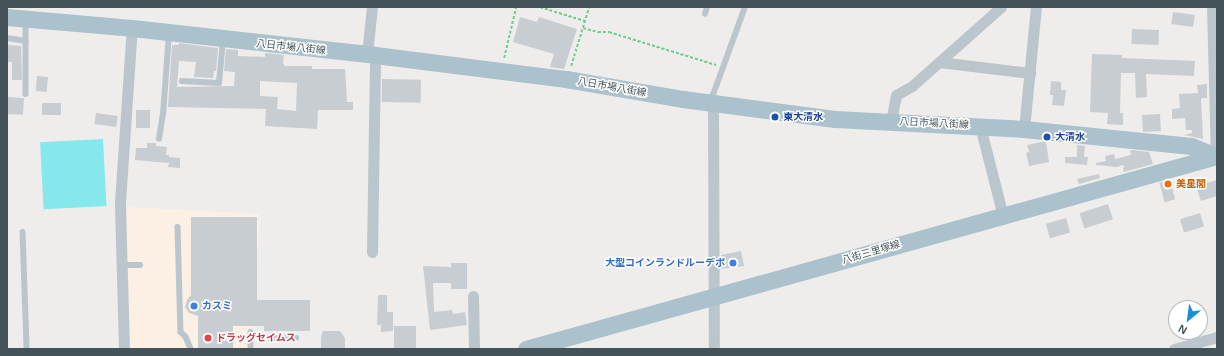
<!DOCTYPE html>
<meta charset="utf-8">
<style>
body{margin:0}
#map{position:relative;width:1224px;height:356px;overflow:hidden;background:#efecec;font-family:Helvetica,"Noto Sans JP",sans-serif}
div>[style]{position:absolute}
.commercial>*{inset:0;background:#fbf0e3;transform-origin:0 0}
.water>*{inset:0;background:#85e8ec;transform-origin:0 0}
.building>*{inset:0;background:#c8cdd1;transform-origin:0 0}
.path>*{height:1.5px;margin-top:-0.75px;transform-origin:0;background:repeating-linear-gradient(90deg,#70cc8f 0 3px,transparent 0 5px)}
.service>*{height:5.5px;margin:-2.75px;padding:0 2.75px;transform-origin:2.75px;border-radius:2.75px;background:#bac6cc}
.minor>*{height:11px;margin:-5.5px;padding:0 5.5px;transform-origin:5.5px;border-radius:5.5px;background:#bac6cc}
.primary>*{height:17px;margin:-8.5px;padding:0 8.5px;transform-origin:8.5px;border-radius:8.5px;background:#abc1cc}
.dots>*{width:11px;height:11px;translate:-50% -50%;box-sizing:border-box;border:2px solid #fff;border-radius:50%}
span{translate:-50% -50%;white-space:nowrap;text-align:center;line-height:1.15;-webkit-text-stroke:3px #fff;paint-order:stroke}
.street-label{font-size:10px;color:#445359}
.transit-label{font-size:10px;color:#164399;font-weight:700}
.left{translate:0 -50%;text-align:left}
.food-label{font-size:10px;color:#c56008;font-weight:700}
.shop-label{font-size:10px;color:#366cbe;font-weight:700}
.right{translate:-100% -50%;text-align:right}
.health-label{font-size:10px;color:#be3a42;font-weight:700}
.frame{position:absolute;inset:0;border:8px solid #445359;pointer-events:none}
.north{position:absolute;left:1168px;top:300px;width:40px;height:40px;box-sizing:border-box;background:#fff;border:1px solid #b4babd;border-radius:50%;rotate:209deg;font-size:11px;font-weight:700;line-height:16px;text-align:center;color:#445359}
.north::after{content:'';display:block;margin:auto;width:14px;height:18px;background:#178fdd;clip-path:polygon(50% 0,100% 100%,50% 72%,0 100%)}
</style>
<div id="map">
<div class="commercial">
<i style="left:127px;top:207px;width:133px;height:142px;rotate:3deg"></i>
</div>
<div class="water">
<i style="left:103px;top:139px;width:67px;height:63px;rotate:87deg"></i>
</div>
<div class="building">
<i style="left:1173px;top:12px;width:22px;height:12px;rotate:8deg"></i>
<i style="clip-path:polygon(520px 17px,537px 22px,539px 17px,577px 29px,564px 69px,550px 67px,554px 54px,513px 42px)"></i>
<i style="left:1132px;top:29px;width:27px;height:15px;rotate:2deg"></i>
<i style="clip-path:polygon(evenodd,179px 43px,218px 48px,216px 71px,214px 71px,213px 78px,194px 77px,196px 62px,179px 61px,177px 87px,234px 86px,235px 72px,224px 71px,226px 49px,238px 50px,238px 56px,265px 57px,265px 53px,284px 55px,283px 63px,285px 66px,312px 66px,312px 69px,345px 69px,347px 102px,353px 102px,353px 110px,318px 110px,317px 129px,265px 126px,266px 109px,168px 107px,172px 45px,179px 45px,179px 43px,260px 81px,297px 83px,296px 111px,277px 109px,278px 97px,260px 96px,260px 81px)"></i>
<i style="clip-path:polygon(7px 45px,21px 46px,22px 80px,12px 80px,12px 62px,7px 62px)"></i>
<i style="clip-path:polygon(1092px 54px,1122px 55px,1122px 58px,1195px 61px,1194px 76px,1146px 74px,1147px 97px,1136px 98px,1135px 73px,1121px 73px,1120px 113px,1123px 113px,1123px 125px,1107px 124px,1108px 113px,1090px 112px)"></i>
<i style="left:37px;top:76px;width:11px;height:15px;rotate:5deg"></i>
<i style="left:382px;top:79px;width:39px;height:23px;rotate:1deg"></i>
<i style="clip-path:polygon(1051px 81px,1061px 82px,1061px 90px,1066px 90px,1064px 106px,1052px 105px,1053px 95px,1050px 95px)"></i>
<i style="clip-path:polygon(1207px 84px,1207px 98px,1202px 98px,1201px 100px,1203px 139px,1184px 135px,1192px 133px,1192px 130px,1186px 130px,1185px 118px,1172px 119px,1172px 109px,1180px 108px,1179px 94px,1198px 93px,1197px 85px)"></i>
<i style="left:7px;top:97px;width:17px;height:17px;rotate:3deg"></i>
<i style="left:42px;top:103px;width:19px;height:12px"></i>
<i style="left:136px;top:110px;width:14px;height:18px"></i>
<i style="left:96px;top:113px;width:22px;height:11px;rotate:8deg"></i>
<i style="left:1160px;top:114px;width:17px;height:18px;rotate:87deg"></i>
<i style="clip-path:polygon(1046px 141px,1049px 162px,1029px 166px,1026px 153px,1029px 152px,1027px 145px)"></i>
<i style="clip-path:polygon(147px 143px,156px 143px,156px 146px,167px 147px,166px 155px,169px 155px,169px 157px,180px 158px,180px 168px,168px 167px,169px 163px,135px 160px,136px 148px,147px 148px)"></i>
<i style="clip-path:polygon(1077px 145px,1085px 146px,1084px 157px,1088px 157px,1087px 165px,1065px 163px,1065px 157px,1077px 157px)"></i>
<i style="clip-path:polygon(1132px 150px,1149px 152px,1153px 164px,1124px 172px,1123px 168px,1125px 167px,1122px 165px,1117px 167px,1096px 165px,1096px 163px,1106px 161px,1105px 156px,1114px 154px,1115px 159px,1131px 155px,1130px 151px)"></i>
<i style="clip-path:polygon(1099px 174px,1100px 178px,1079px 184px,1077px 179px)"></i>
<i style="left:1170px;top:180px;width:20px;height:11px;rotate:75deg"></i>
<i style="clip-path:polygon(1217px 180px,1217px 196px,1201px 201px,1196px 186px)"></i>
<i style="left:1108px;top:204px;width:16px;height:30px;rotate:72deg"></i>
<i style="left:1200px;top:213px;width:14px;height:21px;rotate:73deg"></i>
<i style="clip-path:polygon(191px 217px,257px 217px,257px 300px,310px 300px,310px 331px,264px 331px,264px 326px,233px 326px,233px 349px,198px 349px,198px 316px,189px 313px,185px 307px,187px 300px,191px 295px)"></i>
<i style="left:1066px;top:218px;width:15px;height:21px;rotate:74deg"></i>
<i style="clip-path:polygon(741px 251px,744px 266px,721px 269px,721px 255px)"></i>
<i style="clip-path:polygon(451px 263px,467px 263px,467px 289px,451px 289px,451px 283px,433px 283px,434px 312px,452px 310px,453px 314px,465px 312px,467px 325px,430px 330px,423px 266px,451px 267px)"></i>
<i style="clip-path:polygon(378px 295px,387px 295px,387px 312px,393px 312px,393px 331px,381px 332px,381px 325px,377px 325px)"></i>
<i style="left:394px;top:326px;width:22px;height:23px"></i>
<i style="clip-path:polygon(323px 331px,340px 331px,345px 338px,345px 349px,321px 349px,321px 338px)"></i>
</div>
<div class="path">
<i style="left:540px;top:7px;width:47px;rotate:17.3deg"></i>
<i style="left:583px;top:28px;width:16px;rotate:15deg"></i>
<i style="left:598px;top:32px;width:11px"></i>
<i style="left:609px;top:32px;width:112px;rotate:17.1deg"></i>
<i style="left:504px;top:58px;width:52px;rotate:-76.8deg"></i>
<i style="left:571px;top:66px;width:62px;rotate:-73deg"></i>
</div>
<div class="service">
<i style="left:705px;top:14px;width:7px;rotate:-74deg"></i>
<i style="left:26px;top:21px;width:73px;rotate:90deg"></i>
<i style="left:7px;top:38px;width:19px;rotate:9deg"></i>
<i style="left:182px;top:81px;width:37px;rotate:3deg"></i>
<i style="left:219px;top:83px;width:43px;rotate:-84.7deg"></i>
<i style="left:713px;top:101px;width:6px;rotate:-90deg"></i>
<i style="left:713px;top:95px;width:94px;rotate:-70deg"></i>
<i style="left:159px;top:139px;width:24px;rotate:-81deg"></i>
<i style="left:163px;top:115px;width:82px;rotate:-85.8deg"></i>
<i style="left:178px;top:227px;width:105px;rotate:88.4deg"></i>
<i style="left:181px;top:332px;width:7px;rotate:45deg"></i>
<i style="left:186px;top:337px;width:13px;rotate:67deg"></i>
<i style="left:23px;top:232px;width:117px;rotate:88deg"></i>
<i style="left:122px;top:265px;width:18px"></i>
<i style="left:251px;top:332px;width:17px;rotate:90deg"></i>
<i style="left:270px;top:338px;width:26px"></i>
</div>
<div class="minor">
<i style="left:1212px;top:7px;width:149px;rotate:88.5deg"></i>
<i style="left:367px;top:54px;width:47px;rotate:-83.9deg"></i>
<i style="left:939px;top:62px;width:92px;rotate:6.9deg"></i>
<i style="left:713px;top:103px;width:246px;rotate:89.8deg"></i>
<i style="left:891px;top:121px;width:26px;rotate:-79deg"></i>
<i style="left:896px;top:95px;width:18px;rotate:-29deg"></i>
<i style="left:912px;top:86px;width:119px;rotate:-41.6deg"></i>
<i style="left:980px;top:126px;width:93px;rotate:75.7deg"></i>
<i style="left:1024px;top:129px;width:123px;rotate:-84.4deg"></i>
<i style="left:372px;top:252px;width:197px;rotate:-89.1deg"></i>
<i style="left:473px;top:296px;width:53px;rotate:88.9deg"></i>
<i style="left:124px;top:349px;width:147px;rotate:-91.6deg"></i>
<i style="left:120px;top:202px;width:174px;rotate:-86.1deg"></i>
<i style="left:1174px;top:349px;width:45px;rotate:-15.6deg"></i>
</div>
<div class="primary">
<i style="left:7px;top:17px;width:125px;rotate:5deg"></i>
<i style="left:132px;top:28px;width:244px;rotate:6.3deg"></i>
<i style="left:375px;top:55px;width:193px;rotate:7.2deg"></i>
<i style="left:566px;top:79px;width:119px;rotate:9.7deg"></i>
<i style="left:683px;top:99px;width:153px;rotate:7.5deg"></i>
<i style="left:835px;top:119px;width:189px;rotate:3deg"></i>
<i style="left:1024px;top:129px;width:168px;rotate:5.8deg"></i>
<i style="left:1191px;top:146px;width:27px;rotate:22deg"></i>
<i style="left:526px;top:349px;width:717px;rotate:-15.61deg"></i>
</div>
<div class="dots">
<i style="left:775px;top:117px;background:#1a4fb4"></i>
<i style="left:1047px;top:137px;background:#1a4fb4"></i>
<i style="left:1168px;top:184px;background:#e8710a"></i>
<i style="left:733px;top:263px;background:#3f7fe0"></i>
<i style="left:194px;top:306px;background:#3f7fe0"></i>
<i style="left:208px;top:338px;background:#e0444e"></i>
</div>
<div class="street-label">
<span style="left:291px;top:47px;rotate:6deg">八日市場八街線</span>
<span style="left:612px;top:87px;rotate:10deg">八日市場八街線</span>
<span style="left:934px;top:123px;rotate:3deg">八日市場八街線</span>
<span style="left:871px;top:252px;rotate:-16deg">八街三里塚線</span>
</div>
<div class="transit-label">
<span class="left" style="left:783px;top:117px">東大清水</span>
<span class="left" style="left:1055px;top:137px">大清水</span>
</div>
<div class="food-label">
<span class="left" style="left:1176px;top:184px">美星閣</span>
</div>
<div class="shop-label">
<span class="right" style="left:725px;top:263px">大型コインランドルーデポ</span>
<span class="left" style="left:202px;top:306px">カスミ</span>
</div>
<div class="health-label">
<span class="left" style="left:216px;top:338px">ドラッグセイムス</span>
</div>
<div class="frame"></div>
<div class="north">N</div>
</div>
